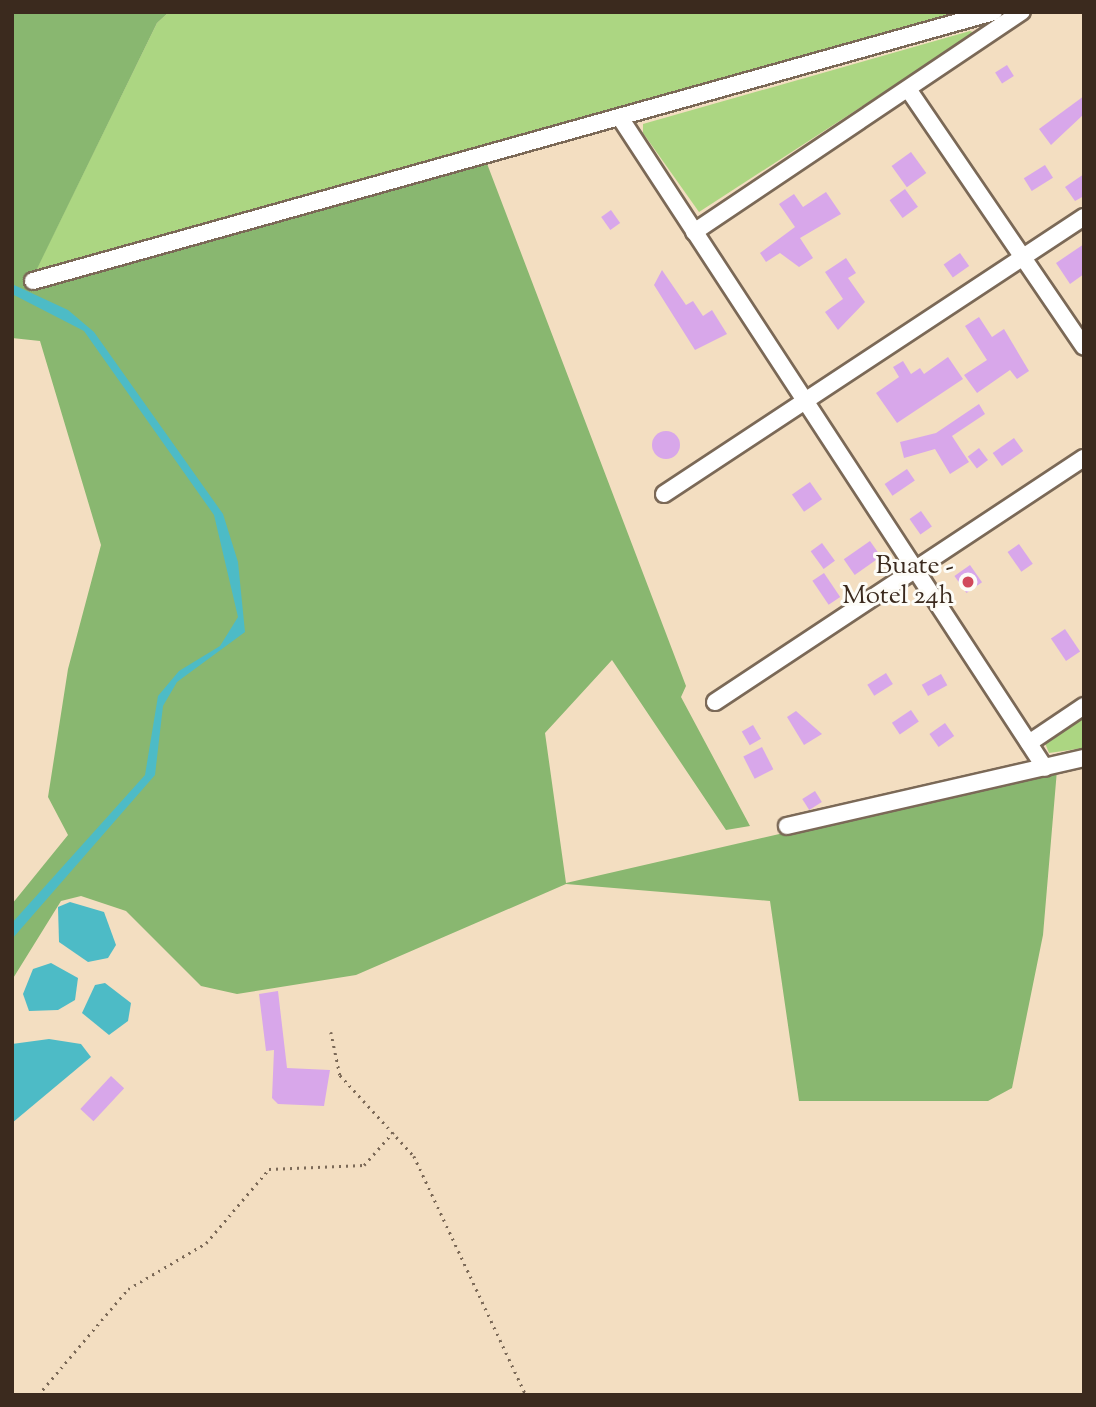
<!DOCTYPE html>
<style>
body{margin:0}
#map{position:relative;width:1096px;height:1407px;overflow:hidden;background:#f3dec1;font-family:"Sorts Mill Goudy",serif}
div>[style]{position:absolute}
.green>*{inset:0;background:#acd682}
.forest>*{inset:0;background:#89b770}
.water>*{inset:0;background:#4dbbc6}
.building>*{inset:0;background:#d8a7ea;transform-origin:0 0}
.round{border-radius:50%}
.path>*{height:2.5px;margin-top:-1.25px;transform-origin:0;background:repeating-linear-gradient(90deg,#7b6957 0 2px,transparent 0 7px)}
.roads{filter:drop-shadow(2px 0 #7b6957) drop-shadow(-2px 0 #7b6957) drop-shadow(0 2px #7b6957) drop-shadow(0 -2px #7b6957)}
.street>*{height:16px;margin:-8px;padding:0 8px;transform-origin:8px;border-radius:8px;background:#fff}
.dots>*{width:19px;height:19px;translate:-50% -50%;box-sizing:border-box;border:4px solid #fdfcf7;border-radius:50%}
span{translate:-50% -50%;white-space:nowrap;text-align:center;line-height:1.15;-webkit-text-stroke:6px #fdfcf7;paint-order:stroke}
.poi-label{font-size:26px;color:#3b2a1e}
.right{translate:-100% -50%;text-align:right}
.frame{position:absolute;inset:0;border:14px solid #3b2a1e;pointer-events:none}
</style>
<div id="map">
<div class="green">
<i style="clip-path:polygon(169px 12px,973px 12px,34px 274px,157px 23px)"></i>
<i style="clip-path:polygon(970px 31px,975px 33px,699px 212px,643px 133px,643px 124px)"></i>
<i style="clip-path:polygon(1084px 717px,1084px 748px,1049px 753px,1045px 743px)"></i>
</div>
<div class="forest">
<i style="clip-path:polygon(12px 12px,169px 12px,157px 23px,35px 273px,486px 161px,686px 686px,681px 697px,750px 826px,726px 830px,612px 660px,545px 733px,566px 883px,1057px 770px,1043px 935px,1012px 1088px,988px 1101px,799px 1101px,770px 901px,566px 884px,356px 975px,237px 994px,201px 986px,126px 911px,81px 896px,61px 901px,12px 980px,12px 904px,68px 835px,48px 797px,68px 669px,101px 545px,40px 341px,12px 338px)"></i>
</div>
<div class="water">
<i style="clip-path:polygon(12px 284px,68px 310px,94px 332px,223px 514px,238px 562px,245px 632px,177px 682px,163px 706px,155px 775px,12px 939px,12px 923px,145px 775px,158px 696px,179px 671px,220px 646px,238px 617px,214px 515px,84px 331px,12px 294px)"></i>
<i style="clip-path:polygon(70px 902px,104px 912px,116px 945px,108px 958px,88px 962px,59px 942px,58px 907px)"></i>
<i style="clip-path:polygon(51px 963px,78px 978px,75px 1000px,58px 1010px,29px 1011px,23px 994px,33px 969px)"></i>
<i style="clip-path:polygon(105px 983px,131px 1003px,128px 1021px,109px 1035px,82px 1013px,95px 985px)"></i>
<i style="clip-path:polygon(49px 1039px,81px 1044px,91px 1057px,12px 1123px,12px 1044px)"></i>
</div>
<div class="building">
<i style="left:1007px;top:65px;width:13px;height:14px;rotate:58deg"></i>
<i style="clip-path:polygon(1084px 96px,1084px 114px,1051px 145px,1039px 129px)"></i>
<i style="left:911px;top:152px;width:26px;height:24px;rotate:54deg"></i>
<i style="left:1045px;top:165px;width:15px;height:25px;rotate:58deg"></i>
<i style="clip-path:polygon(1084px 174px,1084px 196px,1075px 201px,1065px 187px)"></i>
<i style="left:905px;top:189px;width:22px;height:19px;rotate:54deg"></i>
<i style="clip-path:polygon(826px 192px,841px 214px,800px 238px,813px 258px,799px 267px,780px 253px,766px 262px,760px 253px,795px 227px,779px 204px,794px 194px,803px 207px)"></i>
<i style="left:611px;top:210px;width:16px;height:12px;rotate:55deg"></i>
<i style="clip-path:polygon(1084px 244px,1084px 274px,1070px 284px,1056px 263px)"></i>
<i style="left:960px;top:253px;width:16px;height:20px;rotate:55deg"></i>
<i style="clip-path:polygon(846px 258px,856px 273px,848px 278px,865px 302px,838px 330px,825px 312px,843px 299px,825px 272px)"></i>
<i style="clip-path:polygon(662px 270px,686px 305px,693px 301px,703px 316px,712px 310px,727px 334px,695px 350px,654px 285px)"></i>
<i style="clip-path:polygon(979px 317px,992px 337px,1004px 329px,1029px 371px,1017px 379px,1010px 370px,977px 393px,964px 375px,987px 360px,965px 326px)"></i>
<i style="clip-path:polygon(948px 357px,963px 379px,897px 423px,876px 393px,899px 377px,893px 367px,903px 361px,911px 374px,920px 368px,924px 374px)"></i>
<i style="clip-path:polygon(979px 404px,985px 414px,952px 436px,969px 462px,950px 474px,935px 449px,904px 458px,900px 442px,936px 433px)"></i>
<i class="round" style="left:652px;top:431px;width:28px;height:28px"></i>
<i style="left:1014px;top:438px;width:16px;height:26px;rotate:55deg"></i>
<i style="left:979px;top:448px;width:15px;height:14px;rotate:53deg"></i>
<i style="left:907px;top:469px;width:14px;height:27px;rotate:56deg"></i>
<i style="left:810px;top:482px;width:21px;height:22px;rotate:55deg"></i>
<i style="left:921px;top:511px;width:19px;height:14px;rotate:55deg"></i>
<i style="left:870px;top:541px;width:19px;height:32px;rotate:55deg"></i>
<i style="left:822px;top:543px;width:22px;height:14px;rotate:54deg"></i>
<i style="left:1019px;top:544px;width:24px;height:14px;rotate:55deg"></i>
<i style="left:970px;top:565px;width:21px;height:19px;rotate:55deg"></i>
<i style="left:824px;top:573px;width:29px;height:14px;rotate:56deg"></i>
<i style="left:1065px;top:629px;width:27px;height:17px;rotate:56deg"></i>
<i style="left:886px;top:673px;width:13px;height:22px;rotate:58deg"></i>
<i style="left:941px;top:674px;width:13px;height:22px;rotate:61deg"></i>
<i style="left:911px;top:710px;width:14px;height:23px;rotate:56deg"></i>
<i style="clip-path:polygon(796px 711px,822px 734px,804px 745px,787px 717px)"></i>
<i style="left:945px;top:723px;width:16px;height:19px;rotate:55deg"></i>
<i style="left:753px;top:725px;width:16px;height:13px;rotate:60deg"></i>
<i style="left:762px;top:747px;width:25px;height:21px;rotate:63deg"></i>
<i style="left:815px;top:791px;width:13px;height:15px;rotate:58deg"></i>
<i style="clip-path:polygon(278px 991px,287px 1068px,330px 1070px,324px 1106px,278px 1104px,272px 1098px,274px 1050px,266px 1051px,259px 994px)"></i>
<i style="left:111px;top:1076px;width:18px;height:45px;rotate:43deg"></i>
</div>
<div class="path">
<i style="left:331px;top:1032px;width:44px;rotate:78.2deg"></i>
<i style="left:340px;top:1075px;width:110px;rotate:47.6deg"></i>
<i style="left:414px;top:1156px;width:264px;rotate:64.9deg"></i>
<i style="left:38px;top:1395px;width:139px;rotate:-49.7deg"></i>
<i style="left:128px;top:1289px;width:91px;rotate:-30.5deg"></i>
<i style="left:206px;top:1243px;width:97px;rotate:-49.6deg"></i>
<i style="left:269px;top:1169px;width:95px;rotate:-2.4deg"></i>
<i style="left:364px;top:1165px;width:45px;rotate:-48.6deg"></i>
</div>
<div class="roads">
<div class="street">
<i style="left:908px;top:89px;width:312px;rotate:55.7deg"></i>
<i style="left:621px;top:119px;width:775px;rotate:56.84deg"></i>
<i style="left:694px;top:232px;width:395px;rotate:-33.9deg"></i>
<i style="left:33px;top:281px;width:998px;rotate:-15.64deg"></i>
<i style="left:664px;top:494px;width:503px;rotate:-33.41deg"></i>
<i style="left:715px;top:702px;width:442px;rotate:-33.5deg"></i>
<i style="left:1029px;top:743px;width:66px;rotate:-33.9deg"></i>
<i style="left:787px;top:826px;width:305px;rotate:-12.9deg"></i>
</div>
</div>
<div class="dots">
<i style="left:968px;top:582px;background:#d1495b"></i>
</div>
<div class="poi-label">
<span class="right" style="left:954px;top:582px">Buate -<br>Motel 24h</span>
</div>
<div class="frame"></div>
</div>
